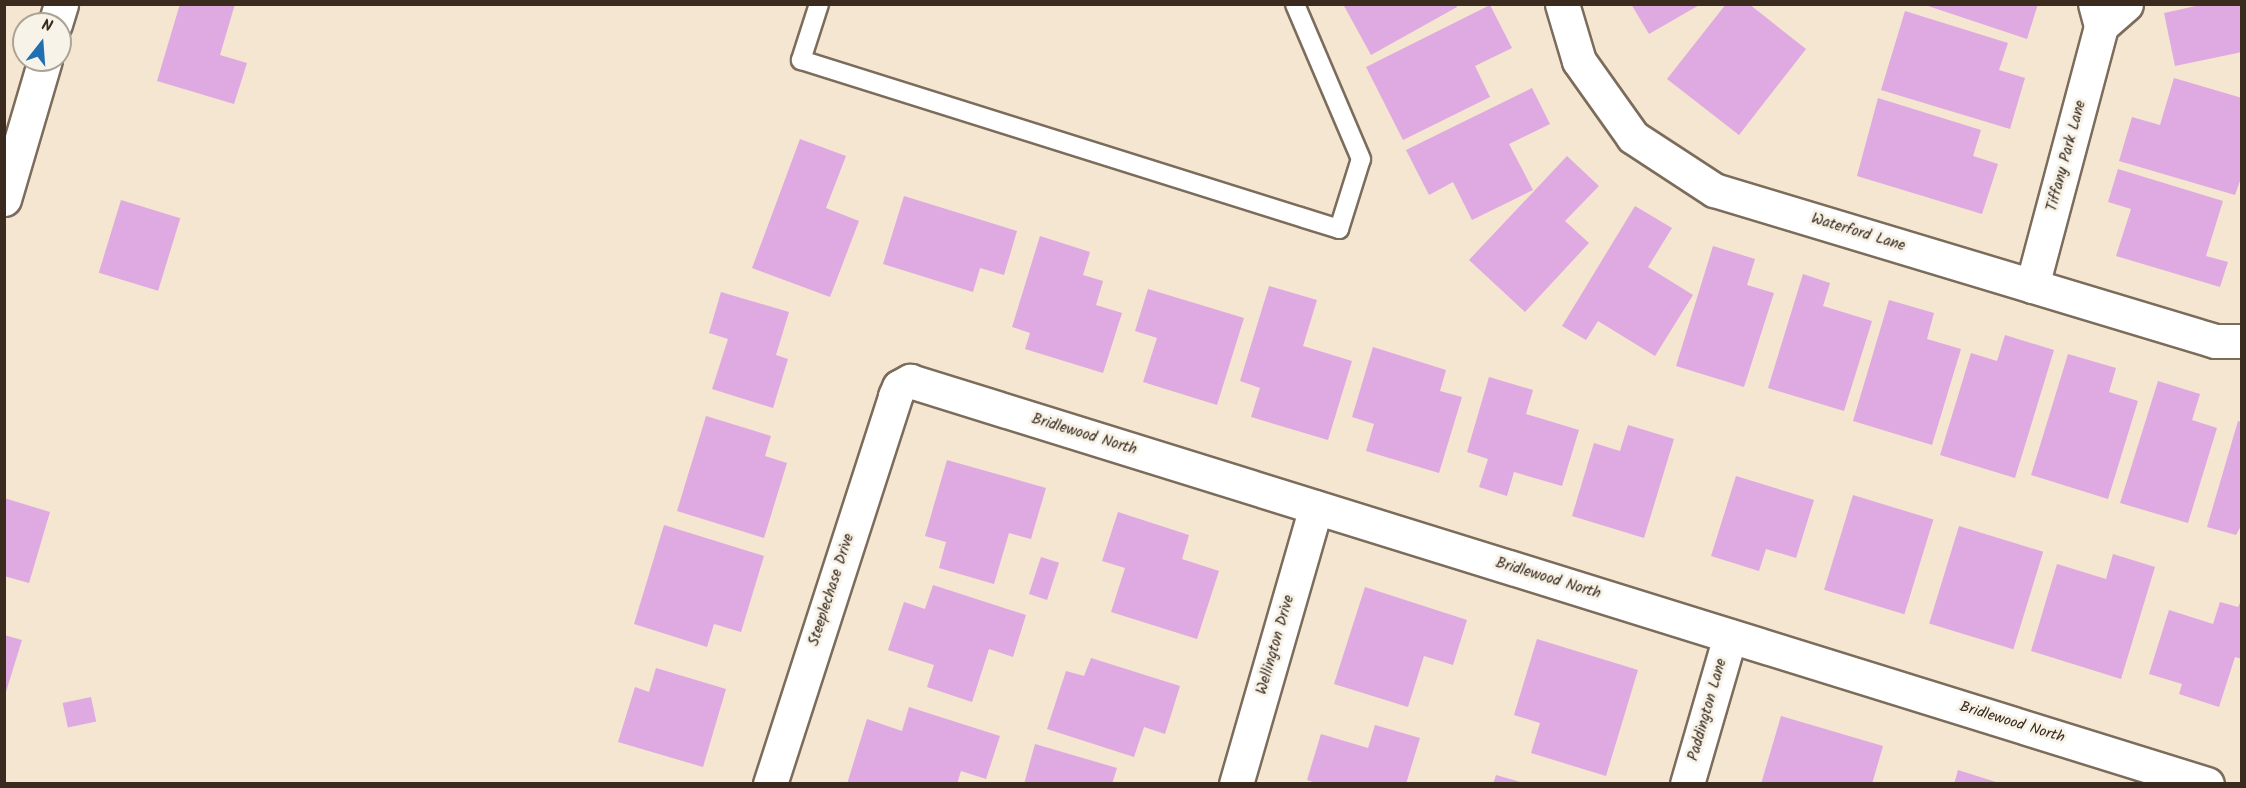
<!DOCTYPE html>
<style>
body{margin:0}
#map{position:relative;width:2246px;height:788px;overflow:hidden;background:#f4e6d0;font-family:Kalam,sans-serif}
div>[style]{position:absolute}
.building>*{inset:0;background:#deaae1;transform-origin:0 0}
.roads{filter:drop-shadow(2px 0 #7c6c5c) drop-shadow(-2px 0 #7c6c5c) drop-shadow(0 2px #7c6c5c) drop-shadow(0 -2px #7c6c5c)}
.lane>*{height:18px;margin:-9px;padding:0 9px;transform-origin:9px;border-radius:9px;background:#fff}
.street>*{height:33px;margin:-16.5px;padding:0 16.5px;transform-origin:16.5px;border-radius:16.5px;background:#fff}
span{translate:-50% -50%;white-space:nowrap;text-align:center;line-height:1.15;-webkit-text-stroke:6px #f7f3e8;paint-order:stroke}
.street-label{font-size:15px;color:#3b2a1e}
.frame{position:absolute;inset:0;border:6px solid #3b2a1e;pointer-events:none}
.north{position:absolute;left:12px;top:12px;width:60px;height:60px;box-sizing:border-box;background:#f7f3e8;border:2px solid #aca397;border-radius:50%;rotate:17deg;font-size:16px;font-weight:700;line-height:24px;text-align:center;color:#3b2a1e}
.north::after{content:'';display:block;margin:auto;width:21px;height:27px;background:#1f6fb2;clip-path:polygon(50% 0,100% 100%,50% 72%,0 100%)}
</style>
<div id="map">
<div class="building">
<i style="clip-path:polygon(180px 4px,235px 4px,220px 55px,247px 63px,234px 104px,157px 81px)"></i>
<i style="clip-path:polygon(1343px 4px,1456px 4px,1457px 7px,1371px 55px)"></i>
<i style="clip-path:polygon(1631px 4px,1701px 4px,1649px 34px)"></i>
<i style="clip-path:polygon(1726px 4px,1749px 4px,1806px 49px,1739px 135px,1667px 79px)"></i>
<i style="clip-path:polygon(1922px 4px,2038px 4px,2027px 39px)"></i>
<i style="clip-path:polygon(2205px 4px,2242px 4px,2242px 52px,2175px 66px,2164px 13px)"></i>
<i style="clip-path:polygon(1490px 5px,1512px 48px,1475px 66px,1490px 97px,1403px 140px,1366px 67px)"></i>
<i style="clip-path:polygon(1905px 11px,2008px 43px,1999px 70px,2025px 78px,2010px 129px,1881px 90px)"></i>
<i style="clip-path:polygon(2174px 78px,2242px 98px,2242px 175px,2235px 195px,2119px 161px,2132px 117px,2160px 125px)"></i>
<i style="clip-path:polygon(1532px 88px,1550px 124px,1509px 144px,1533px 190px,1472px 220px,1453px 182px,1429px 195px,1406px 150px)"></i>
<i style="clip-path:polygon(1878px 98px,1981px 130px,1973px 156px,1998px 164px,1982px 214px,1857px 176px)"></i>
<i style="clip-path:polygon(800px 139px,846px 156px,826px 208px,859px 221px,830px 297px,752px 268px)"></i>
<i style="clip-path:polygon(1567px 156px,1599px 186px,1565px 221px,1589px 243px,1525px 312px,1469px 260px)"></i>
<i style="clip-path:polygon(2118px 169px,2223px 201px,2206px 256px,2228px 262px,2220px 287px,2116px 256px,2131px 209px,2108px 202px)"></i>
<i style="clip-path:polygon(904px 196px,1017px 231px,1004px 275px,980px 268px,973px 292px,883px 264px)"></i>
<i style="left:121px;top:200px;width:62px;height:76px;rotate:17deg"></i>
<i style="clip-path:polygon(1635px 206px,1672px 228px,1648px 267px,1693px 295px,1655px 356px,1598px 321px,1586px 340px,1562px 326px)"></i>
<i style="clip-path:polygon(1040px 236px,1090px 252px,1083px 275px,1103px 281px,1096px 305px,1122px 313px,1103px 373px,1025px 349px,1030px 333px,1012px 327px)"></i>
<i style="clip-path:polygon(1713px 246px,1755px 259px,1747px 285px,1774px 293px,1744px 387px,1676px 366px)"></i>
<i style="clip-path:polygon(1803px 274px,1830px 283px,1823px 306px,1872px 321px,1844px 411px,1768px 388px)"></i>
<i style="clip-path:polygon(1269px 286px,1317px 300px,1303px 346px,1352px 361px,1328px 440px,1251px 417px,1260px 388px,1240px 381px)"></i>
<i style="clip-path:polygon(1148px 289px,1244px 318px,1217px 405px,1143px 382px,1157px 338px,1135px 331px)"></i>
<i style="clip-path:polygon(721px 292px,789px 312px,776px 355px,788px 359px,773px 408px,712px 389px,728px 339px,709px 333px)"></i>
<i style="clip-path:polygon(1889px 300px,1934px 313px,1927px 339px,1961px 349px,1932px 445px,1853px 421px)"></i>
<i style="clip-path:polygon(2005px 335px,2054px 350px,2015px 478px,1940px 455px,1971px 353px,1997px 361px)"></i>
<i style="clip-path:polygon(1373px 347px,1446px 370px,1440px 391px,1462px 397px,1439px 473px,1366px 451px,1374px 424px,1352px 417px)"></i>
<i style="clip-path:polygon(2068px 354px,2116px 368px,2109px 392px,2138px 401px,2108px 499px,2031px 475px)"></i>
<i style="clip-path:polygon(1489px 377px,1533px 390px,1526px 414px,1579px 430px,1562px 486px,1514px 472px,1507px 496px,1479px 487px,1488px 459px,1467px 452px)"></i>
<i style="clip-path:polygon(2158px 381px,2200px 394px,2192px 420px,2217px 428px,2188px 523px,2120px 503px)"></i>
<i style="clip-path:polygon(706px 416px,771px 436px,765px 456px,787px 463px,764px 538px,677px 511px)"></i>
<i style="clip-path:polygon(2238px 421px,2242px 422px,2242px 524px,2236px 535px,2207px 527px)"></i>
<i style="clip-path:polygon(1628px 425px,1674px 439px,1644px 538px,1572px 516px,1594px 443px,1620px 451px)"></i>
<i style="clip-path:polygon(947px 460px,1046px 488px,1031px 539px,1009px 533px,994px 584px,939px 568px,946px 542px,925px 536px)"></i>
<i style="clip-path:polygon(1736px 476px,1814px 500px,1796px 558px,1766px 549px,1759px 571px,1711px 556px)"></i>
<i style="left:1853px;top:495px;width:84px;height:99px;rotate:17deg"></i>
<i style="clip-path:polygon(4px 498px,50px 512px,29px 583px,4px 576px)"></i>
<i style="clip-path:polygon(1118px 512px,1189px 535px,1182px 559px,1219px 571px,1197px 639px,1111px 612px,1125px 568px,1102px 561px)"></i>
<i style="clip-path:polygon(664px 525px,764px 556px,741px 632px,714px 624px,707px 647px,634px 624px)"></i>
<i style="left:1959px;top:526px;width:88px;height:102px;rotate:17deg"></i>
<i style="clip-path:polygon(2113px 554px,2155px 567px,2121px 679px,2031px 651px,2057px 564px,2106px 579px)"></i>
<i style="left:1041px;top:557px;width:19px;height:39px;rotate:18deg"></i>
<i style="clip-path:polygon(933px 585px,1026px 615px,1013px 657px,989px 649px,972px 702px,927px 687px,934px 665px,888px 650px,904px 602px,925px 609px)"></i>
<i style="clip-path:polygon(1365px 587px,1467px 620px,1453px 665px,1424px 656px,1408px 707px,1334px 684px)"></i>
<i style="clip-path:polygon(2242px 598px,2242px 659px,2235px 657px,2219px 707px,2179px 694px,2182px 684px,2149px 674px,2169px 610px,2213px 624px,2220px 602px,2238px 607px)"></i>
<i style="clip-path:polygon(4px 635px,22px 640px,5px 695px,4px 695px)"></i>
<i style="clip-path:polygon(1537px 639px,1638px 670px,1606px 776px,1531px 753px,1540px 723px,1514px 715px)"></i>
<i style="clip-path:polygon(1091px 658px,1180px 686px,1165px 734px,1144px 727px,1134px 757px,1047px 729px,1066px 671px,1084px 676px)"></i>
<i style="clip-path:polygon(656px 668px,726px 689px,703px 767px,618px 742px,635px 687px,649px 692px)"></i>
<i style="left:91px;top:697px;width:25px;height:29px;rotate:78deg"></i>
<i style="clip-path:polygon(909px 707px,1000px 736px,986px 779px,961px 771px,957px 784px,847px 784px,867px 719px,902px 731px)"></i>
<i style="clip-path:polygon(1781px 716px,1883px 746px,1872px 784px,1761px 784px)"></i>
<i style="clip-path:polygon(1375px 725px,1420px 738px,1406px 784px,1319px 784px,1307px 780px,1321px 734px,1368px 748px)"></i>
<i style="clip-path:polygon(1035px 744px,1117px 768px,1112px 784px,1024px 784px)"></i>
<i style="clip-path:polygon(1958px 770px,1999px 783px,1999px 784px,1954px 784px)"></i>
<i style="clip-path:polygon(1496px 775px,1524px 783px,1523px 784px,1493px 784px)"></i>
</div>
<div class="roads">
<div class="lane">
<i style="left:819px;top:4px;width:59px;rotate:107.8deg"></i>
<i style="left:801px;top:60px;width:564px;rotate:17.44deg"></i>
<i style="left:1339px;top:229px;width:73px;rotate:-72.6deg"></i>
<i style="left:1361px;top:159px;width:168px;rotate:-113.1deg"></i>
</div>
<div class="street">
<i style="left:1562px;top:4px;width:59px;rotate:73.4deg"></i>
<i style="left:1579px;top:61px;width:93px;rotate:54.6deg"></i>
<i style="left:1633px;top:137px;width:97px;rotate:33.2deg"></i>
<i style="left:1714px;top:190px;width:523px;rotate:16.77deg"></i>
<i style="left:2215px;top:341px;width:27px"></i>
<i style="left:55px;top:24px;width:21px;rotate:-73deg"></i>
<i style="left:2101px;top:26px;width:33px;rotate:-41deg"></i>
<i style="left:4px;top:199px;width:145px;rotate:-73.6deg"></i>
<i style="left:2032px;top:286px;width:269px;rotate:-75.1deg"></i>
<i style="left:2101px;top:26px;width:23px;rotate:-105deg"></i>
<i style="left:770px;top:784px;width:408px;rotate:-72.1deg"></i>
<i style="left:895px;top:396px;width:10px;rotate:-66deg"></i>
<i style="left:899px;top:387px;width:13px;rotate:-29deg"></i>
<i style="left:910px;top:381px;width:1358px;rotate:17.26deg"></i>
<i style="left:1236px;top:784px;width:288px;rotate:-73.9deg"></i>
<i style="left:1687px;top:784px;width:154px;rotate:-73.8deg"></i>
</div>
</div>
<div class="street-label">
<span style="left:2067px;top:156px;rotate:-75deg">Tiffany Park Lane</span>
<span style="left:1858px;top:233px;rotate:17deg">Waterford Lane</span>
<span style="left:1084px;top:435px;rotate:17deg">Bridlewood North</span>
<span style="left:1548px;top:579px;rotate:17deg">Bridlewood North</span>
<span style="left:832px;top:590px;rotate:-72deg">Steeplechase Drive</span>
<span style="left:1276px;top:645px;rotate:-74deg">Wellington Drive</span>
<span style="left:1708px;top:710px;rotate:-74deg">Paddington Lane</span>
<span style="left:2012px;top:723px;rotate:17deg">Bridlewood North</span>
</div>
<div class="frame"></div>
<div class="north">N</div>
</div>
